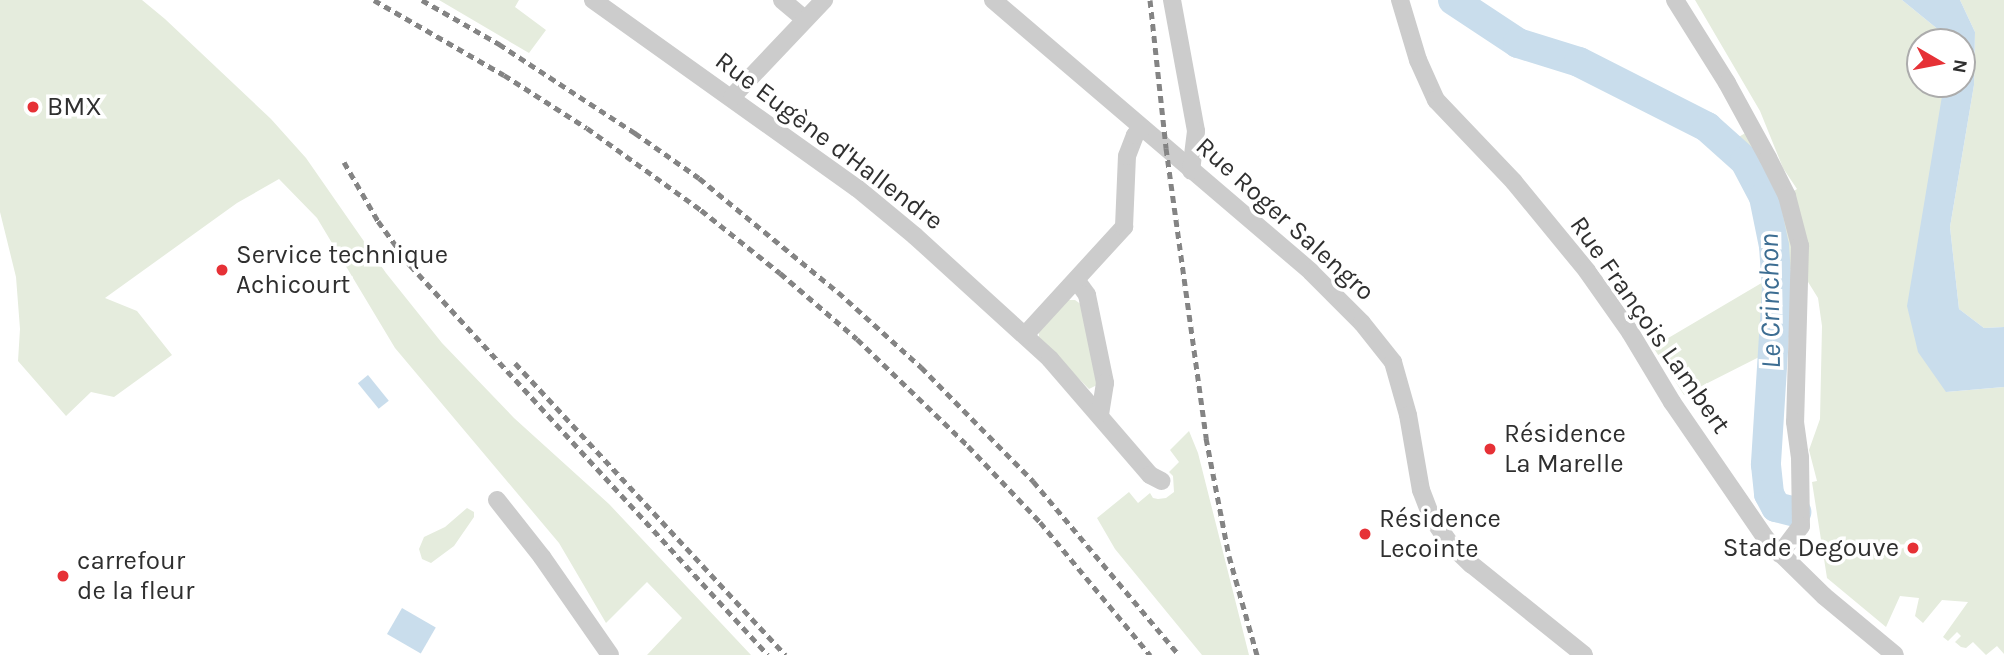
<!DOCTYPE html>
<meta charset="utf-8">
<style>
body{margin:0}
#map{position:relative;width:2004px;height:655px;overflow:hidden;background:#fff;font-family:Karla,sans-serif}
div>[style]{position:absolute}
.green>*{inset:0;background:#e5ecdd}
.water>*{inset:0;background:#c9ddec;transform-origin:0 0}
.river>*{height:30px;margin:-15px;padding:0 15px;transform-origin:15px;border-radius:15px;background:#c9ddec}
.minor>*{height:18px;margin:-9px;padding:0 9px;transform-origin:9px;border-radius:9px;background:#ccc}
.rail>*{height:5px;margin-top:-2.5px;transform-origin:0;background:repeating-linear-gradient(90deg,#848484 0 7px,transparent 0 12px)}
.dots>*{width:19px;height:19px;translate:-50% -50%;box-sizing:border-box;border:4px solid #fff;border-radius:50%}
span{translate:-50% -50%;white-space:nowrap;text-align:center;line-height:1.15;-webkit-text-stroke:7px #fff;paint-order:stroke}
.poi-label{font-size:26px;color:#2f2f2f}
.left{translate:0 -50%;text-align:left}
.right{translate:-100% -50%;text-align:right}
.street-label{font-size:26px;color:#2f2f2f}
.water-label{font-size:28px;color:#3c6d92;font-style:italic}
.north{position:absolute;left:1906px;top:28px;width:70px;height:70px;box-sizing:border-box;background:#fff;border:2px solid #acacac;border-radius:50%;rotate:100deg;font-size:19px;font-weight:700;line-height:28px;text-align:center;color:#2f2f2f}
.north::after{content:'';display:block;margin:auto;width:24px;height:32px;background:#e63136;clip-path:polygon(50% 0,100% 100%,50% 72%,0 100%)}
</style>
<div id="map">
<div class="green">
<i style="clip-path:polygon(0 0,142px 0,165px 19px,271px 119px,306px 158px,386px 273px,442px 343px,514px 418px,609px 504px,751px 655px,647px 655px,682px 618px,647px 582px,606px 623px,559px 543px,395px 348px,317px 218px,279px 179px,237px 203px,105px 298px,137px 311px,172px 355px,114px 397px,91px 392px,66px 416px,18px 361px,20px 329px,16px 277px,0 212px)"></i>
<i style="clip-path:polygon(439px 0,519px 0,515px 7px,546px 30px,529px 53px)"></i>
<i style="clip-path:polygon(1449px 0,1458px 0,1513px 38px,1572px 54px,1617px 73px,1732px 141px,1752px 129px,1788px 195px,1797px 189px,1783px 168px,1760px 111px,1695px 0,1902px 0,1940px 31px,1943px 42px,1920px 42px,1920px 84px,1944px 84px,1946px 392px,2004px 387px,2004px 654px,1997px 646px,1986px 655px,1973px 642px,1966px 648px,1961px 647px,1955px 642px,1961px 636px,1957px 632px,1948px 641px,1943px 637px,1968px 602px,1942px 600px,1923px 623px,1915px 616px,1919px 598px,1900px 596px,1886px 627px,1827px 578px,1812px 482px,1817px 481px,1809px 450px,1820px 419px,1822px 326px,1818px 298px,1800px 269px,1784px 269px,1786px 302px,1776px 443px,1777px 490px,1784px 500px,1799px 502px,1798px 520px,1773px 515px,1757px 501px,1767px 353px,1684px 395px,1653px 347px,1770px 278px,1760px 198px,1737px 157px,1707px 132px,1605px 79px,1513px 43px)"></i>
<i style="clip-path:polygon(1960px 0,2004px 0,2004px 327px,1984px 328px,1959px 309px,1950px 227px,1974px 85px,1975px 32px)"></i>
<i style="clip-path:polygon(1068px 300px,1075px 300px,1082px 305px,1097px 385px,1089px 389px,1039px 339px,1039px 330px)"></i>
<i style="clip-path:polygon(1189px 431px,1198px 453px,1249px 655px,1202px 655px,1115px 549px,1097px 518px,1129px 492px,1138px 503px,1150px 493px,1153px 498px,1158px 499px,1166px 498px,1174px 492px,1173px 476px,1169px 472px,1179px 462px,1170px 450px)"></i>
<i style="clip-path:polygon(467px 508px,474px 512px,474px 517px,454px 546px,431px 563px,422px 559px,419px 549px,424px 537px,445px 527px)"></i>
</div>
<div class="water">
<i style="clip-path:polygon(1902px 0,1960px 0,1975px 32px,1974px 85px,1950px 227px,1959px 309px,1984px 328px,2004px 327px,2004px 387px,1946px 392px,1918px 352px,1907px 306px,1944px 84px,1962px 84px,1962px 42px,1943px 42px,1940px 31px)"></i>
<i style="left:368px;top:375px;width:33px;height:13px;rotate:51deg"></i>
<i style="left:402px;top:608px;width:39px;height:30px;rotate:30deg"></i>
</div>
<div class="river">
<i style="left:1453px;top:0;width:78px;rotate:33.5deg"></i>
<i style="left:1518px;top:43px;width:64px;rotate:17.3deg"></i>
<i style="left:1579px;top:62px;width:144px;rotate:26.9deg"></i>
<i style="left:1707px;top:127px;width:51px;rotate:41.8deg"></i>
<i style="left:1745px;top:161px;width:41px;rotate:62.2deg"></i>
<i style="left:1764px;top:197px;width:50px;rotate:78.5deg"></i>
<i style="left:1774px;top:246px;width:42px;rotate:85.9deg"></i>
<i style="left:1777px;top:288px;width:177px;rotate:93.6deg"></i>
<i style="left:1766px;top:465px;width:29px;rotate:84deg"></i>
<i style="left:1769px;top:494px;width:15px;rotate:62deg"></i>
<i style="left:1776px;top:507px;width:21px;rotate:14deg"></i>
</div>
<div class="minor">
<i style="left:593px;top:0;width:324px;rotate:35.5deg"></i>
<i style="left:857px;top:188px;width:75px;rotate:39.6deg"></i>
<i style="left:915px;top:236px;width:183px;rotate:42.3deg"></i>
<i style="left:1050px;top:359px;width:153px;rotate:49.2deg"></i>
<i style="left:1150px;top:475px;width:13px;rotate:27deg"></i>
<i style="left:782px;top:0;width:30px;rotate:40deg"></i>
<i style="left:993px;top:0;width:418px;rotate:40.5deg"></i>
<i style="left:1311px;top:272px;width:72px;rotate:45deg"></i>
<i style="left:1362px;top:323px;width:50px;rotate:51.5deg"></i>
<i style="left:1393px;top:362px;width:55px;rotate:74.2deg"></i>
<i style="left:1408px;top:415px;width:76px;rotate:80.2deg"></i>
<i style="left:1421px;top:490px;width:30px;rotate:69deg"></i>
<i style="left:1432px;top:518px;width:33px;rotate:55deg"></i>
<i style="left:1451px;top:545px;width:28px;rotate:44deg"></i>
<i style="left:1471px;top:564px;width:145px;rotate:38.8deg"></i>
<i style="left:1172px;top:0;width:133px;rotate:79.6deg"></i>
<i style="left:1196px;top:131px;width:40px;rotate:97.1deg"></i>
<i style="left:1400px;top:0;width:63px;rotate:73.3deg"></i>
<i style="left:1418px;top:60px;width:44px;rotate:65.8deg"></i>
<i style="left:1436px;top:100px;width:113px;rotate:46.4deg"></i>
<i style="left:1514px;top:182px;width:115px;rotate:50.6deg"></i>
<i style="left:1587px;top:271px;width:75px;rotate:54.8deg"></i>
<i style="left:1630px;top:332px;width:82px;rotate:59deg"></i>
<i style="left:1672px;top:402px;width:166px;rotate:55.5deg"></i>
<i style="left:1766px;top:539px;width:81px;rotate:44.5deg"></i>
<i style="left:1824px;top:596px;width:92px;rotate:39.7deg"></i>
<i style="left:1675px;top:0;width:98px;rotate:57.9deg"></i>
<i style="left:1727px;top:83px;width:85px;rotate:61.3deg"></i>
<i style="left:1768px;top:158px;width:42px;rotate:63.4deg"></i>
<i style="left:1787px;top:196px;width:52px;rotate:75.4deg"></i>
<i style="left:1800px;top:246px;width:176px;rotate:91.6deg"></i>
<i style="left:1795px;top:422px;width:35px;rotate:82deg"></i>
<i style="left:1800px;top:457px;width:69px;rotate:89.2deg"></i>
<i style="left:1801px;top:526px;width:35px;rotate:127deg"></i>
<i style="left:732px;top:97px;width:134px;rotate:-46.5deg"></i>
<i style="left:1077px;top:281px;width:17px;rotate:54deg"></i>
<i style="left:1087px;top:295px;width:90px;rotate:78.4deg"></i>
<i style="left:1105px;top:383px;width:31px;rotate:99deg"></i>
<i style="left:1025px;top:335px;width:147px;rotate:-47.5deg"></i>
<i style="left:1124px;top:227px;width:71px;rotate:-87.6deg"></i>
<i style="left:1127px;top:156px;width:22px;rotate:-69deg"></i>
<i style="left:1135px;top:135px;width:10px;rotate:-45deg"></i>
<i style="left:497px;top:500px;width:73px;rotate:51.7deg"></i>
<i style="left:542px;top:557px;width:119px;rotate:55.2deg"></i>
</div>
<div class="rail">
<i style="left:374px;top:0;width:150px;rotate:30deg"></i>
<i style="left:504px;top:75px;width:98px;rotate:32.6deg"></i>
<i style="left:587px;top:128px;width:140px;rotate:35.7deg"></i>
<i style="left:701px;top:210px;width:101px;rotate:38.6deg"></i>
<i style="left:780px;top:273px;width:101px;rotate:40.6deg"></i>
<i style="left:857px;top:339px;width:154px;rotate:43.9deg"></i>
<i style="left:968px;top:446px;width:105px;rotate:46.5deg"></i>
<i style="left:1040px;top:522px;width:173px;rotate:50.4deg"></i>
<i style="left:422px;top:0;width:89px;rotate:29.7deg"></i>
<i style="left:499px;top:44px;width:163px;rotate:33.2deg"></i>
<i style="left:635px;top:133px;width:78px;rotate:35.1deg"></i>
<i style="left:699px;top:178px;width:180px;rotate:39.4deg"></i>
<i style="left:838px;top:292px;width:112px;rotate:42.1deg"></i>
<i style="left:921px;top:367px;width:160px;rotate:45.5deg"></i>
<i style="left:1033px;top:481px;width:227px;rotate:50deg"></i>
<i style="left:1150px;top:0;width:149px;rotate:83.8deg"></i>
<i style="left:1166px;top:148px;width:293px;rotate:82.1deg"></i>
<i style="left:1206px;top:438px;width:120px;rotate:79deg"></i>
<i style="left:1229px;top:556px;width:103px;rotate:74.2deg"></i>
<i style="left:344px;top:162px;width:68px;rotate:60deg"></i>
<i style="left:378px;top:221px;width:54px;rotate:54deg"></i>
<i style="left:410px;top:265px;width:529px;rotate:47.45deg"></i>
<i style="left:515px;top:363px;width:398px;rotate:47.2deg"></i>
</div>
<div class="dots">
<i style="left:33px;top:107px;background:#e63136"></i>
<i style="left:222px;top:270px;background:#e63136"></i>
<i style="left:1490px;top:449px;background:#e63136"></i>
<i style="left:1365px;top:534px;background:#e63136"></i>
<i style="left:1913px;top:548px;background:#e63136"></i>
<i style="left:63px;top:576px;background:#e63136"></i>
</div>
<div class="poi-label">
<span class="left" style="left:47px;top:107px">BMX</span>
<span class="left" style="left:236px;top:270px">Service technique<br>Achicourt</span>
<span class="left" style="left:1504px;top:449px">Résidence<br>La Marelle</span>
<span class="left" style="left:1379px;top:534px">Résidence<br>Lecointe</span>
<span class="right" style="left:1899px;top:548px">Stade Degouve</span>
<span class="left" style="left:77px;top:576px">carrefour<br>de la fleur</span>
</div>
<div class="street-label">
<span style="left:829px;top:141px;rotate:37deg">Rue Eugène d'Hallendre</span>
<span style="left:1285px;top:219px;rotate:42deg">Rue Roger Salengro</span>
<span style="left:1650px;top:325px;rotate:55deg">Rue François Lambert</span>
</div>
<div class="water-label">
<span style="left:1770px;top:301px;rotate:-91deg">Le Crinchon</span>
</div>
<div class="north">N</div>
</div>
